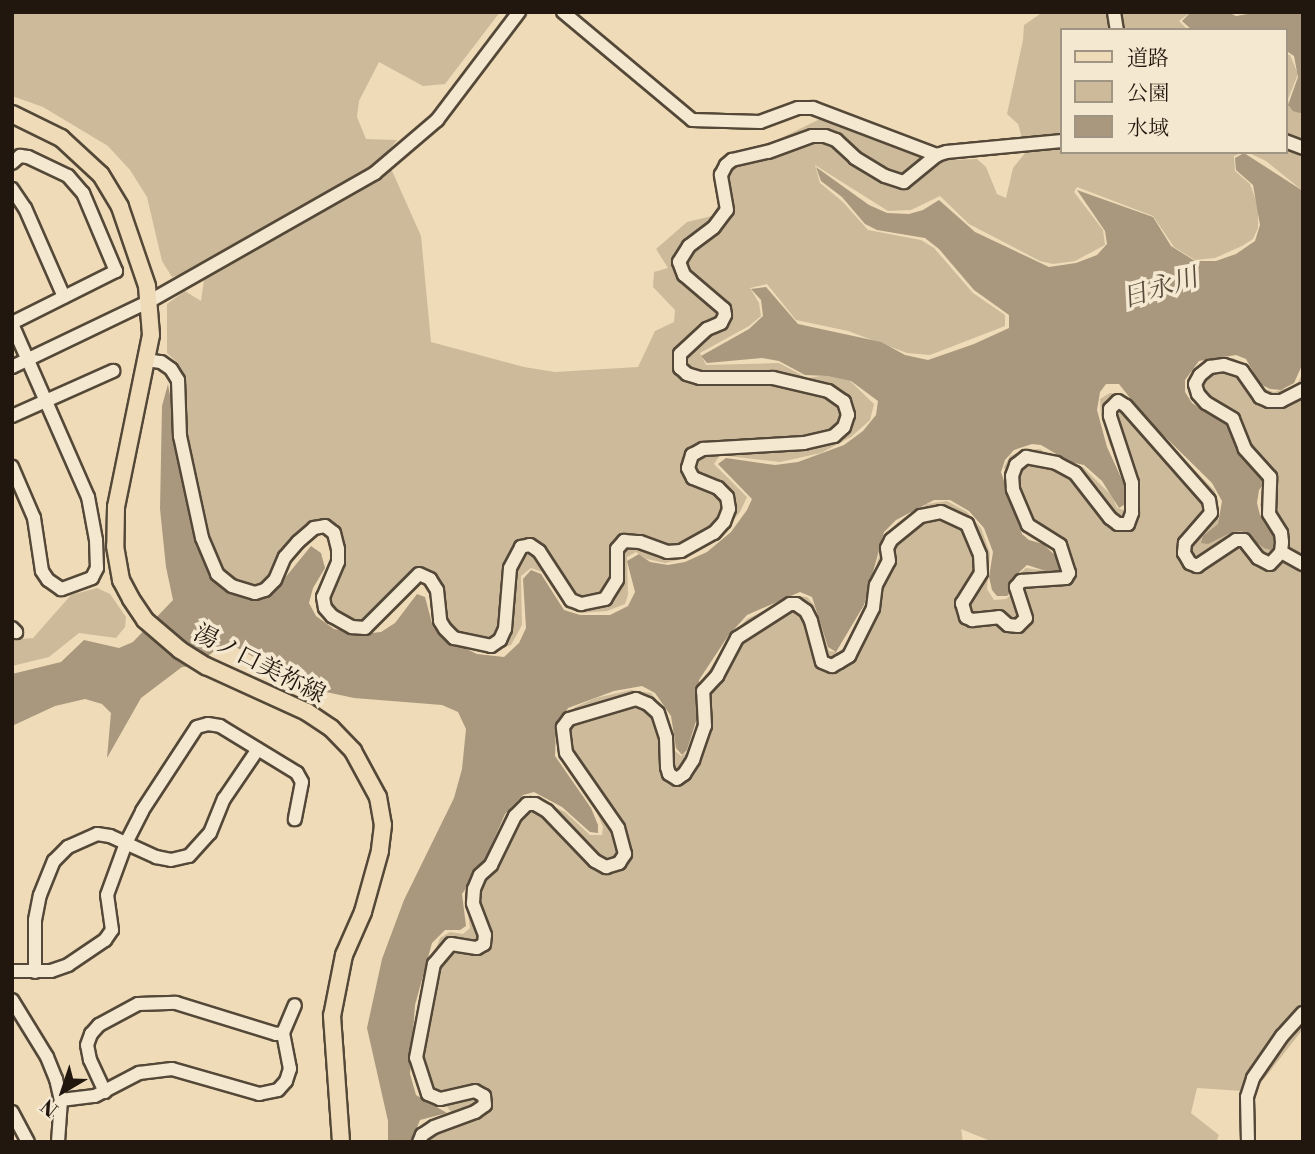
<!DOCTYPE html>
<meta charset="utf-8">
<style>
body{margin:0}
#map{position:relative;width:1315px;height:1154px;overflow:hidden;background:#efdbb7;font-family:"Libre Bodoni","Noto Serif JP",serif}
div>[style]{position:absolute}
.green>*{inset:0;background:#ccba9a}
.water>*{inset:0;background:#a9987e}
.roads{filter:drop-shadow(2px 0 #544838) drop-shadow(-2px 0 #544838) drop-shadow(0 2px #544838) drop-shadow(0 -2px #544838)}
.minor>*{height:12px;margin:-6px;padding:0 6px;transform-origin:6px;border-radius:6px;background:#f5e8d0}
.major>*{height:16px;margin:-8px;padding:0 8px;transform-origin:8px;border-radius:8px;background:#efdbb7}
span{translate:-50% -50%;white-space:nowrap;text-align:center;line-height:1.15;-webkit-text-stroke:7px #f5e8d0;paint-order:stroke}
.street-label{font-size:24px;color:#21170e}
.water-label{font-size:26px;color:#574b3b;font-style:italic}
.frame{position:absolute;inset:0;border:14px solid #21170e;pointer-events:none}
.legend{position:absolute;left:1060px;top:28px;width:228px;height:126px;box-sizing:border-box;background:#f5e8d0;border:2px solid #a09482;margin:0;padding:9px 12px;list-style:none;font-size:21px;color:#21170e}
.legend li{display:flex;align-items:center;gap:14px;height:35px}
.legend b{width:35px;border:2px solid #a09482}
.north{position:absolute;left:28px;top:1056px;width:70px;height:70px;-webkit-text-stroke:5px #f5e8d0;paint-order:stroke;rotate:219deg;font-size:19px;font-weight:700;line-height:28px;text-align:center;color:#21170e}
.north::after{content:'';display:block;margin:auto;width:24px;height:32px;background:#21170e;clip-path:polygon(50% 0,100% 100%,50% 72%,0 100%)}
</style>
<div id="map">
<div class="green">
<i style="clip-path:polygon(12px 12px,500px 12px,445px 84px,423px 86px,379px 62px,359px 101px,357px 117px,366px 139px,397px 140px,385px 155px,421px 236px,431px 342px,524px 367px,555px 372px,638px 367px,655px 331px,674px 322px,675px 310px,653px 287px,654px 272px,668px 268px,656px 249px,687px 222px,712px 216px,719px 203px,715px 178px,723px 156px,777px 140px,820px 119px,916px 151px,935px 164px,949px 160px,977px 159px,986px 167px,997px 194px,1006px 198px,1013px 168px,1026px 152px,1018px 124px,1007px 114px,1023px 40px,1024px 25px,1043px 12px,1191px 12px,1179px 21px,1188px 30px,1061px 30px,1061px 152px,1243px 152px,1234px 156px,1235px 171px,1250px 184px,1258px 206px,1258px 228px,1253px 239px,1242px 246px,1215px 258px,1195px 260px,1174px 247px,1153px 216px,1077px 187px,1074px 192px,1103px 230px,1105px 245px,1075px 261px,1053px 264px,1040px 261px,969px 224px,940px 196px,911px 210px,888px 211px,815px 165px,820px 183px,843px 202px,868px 230px,921px 240px,934px 248px,973px 293px,1005px 315px,1005px 326px,930px 355px,907px 353px,848px 331px,796px 320px,767px 284px,750px 288px,759px 303px,761px 316px,749px 326px,700px 353px,706px 365px,779px 363px,807px 378px,828px 375px,849px 380px,874px 404px,870px 420px,851px 437px,821px 453px,780px 462px,720px 455px,714px 464px,747px 497px,740px 512px,718px 539px,687px 558px,665px 563px,647px 559px,636px 552px,627px 557px,628px 595px,625px 604px,607px 611px,580px 613px,566px 608px,542px 572px,531px 568px,521px 576px,522px 625px,511px 645px,489px 651px,457px 633px,423px 573px,369px 620px,357px 622px,337px 615px,326px 600px,342px 558px,321px 522px,270px 578px,253px 591px,234px 583px,221px 572px,204px 534px,182px 434px,182px 382px,178px 363px,167px 353px,167px 304px,185px 291px,201px 301px,204px 280px,185px 273px,172px 277px,162px 261px,147px 197px,130px 170px,108px 146px,43px 107px,12px 96px)"></i>
<i style="clip-path:polygon(1285px 54px,1290px 55px,1298px 74px,1288px 99px,1289px 107px,1303px 115px,1303px 191px,1266px 161px,1247px 152px,1285px 152px)"></i>
<i style="clip-path:polygon(1233px 358px,1245px 364px,1263px 388px,1274px 392px,1297px 385px,1303px 372px,1303px 1029px,1264px 1079px,1242px 1091px,1197px 1088px,1191px 1113px,1219px 1135px,1216px 1142px,993px 1142px,961px 1129px,963px 1142px,417px 1142px,427px 1124px,452px 1113px,443px 1102px,427px 1101px,419px 1091px,414px 1073px,419px 1009px,427px 971px,440px 938px,450px 932px,463px 934px,470px 928px,466px 900px,468px 891px,485px 865px,506px 814px,530px 795px,565px 812px,590px 835px,602px 835px,603px 827px,595px 808px,563px 758px,562px 719px,575px 707px,596px 698px,631px 690px,651px 693px,665px 710px,674px 750px,681px 756px,689px 751px,695px 737px,700px 720px,699px 690px,704px 678px,734px 633px,747px 619px,772px 607px,796px 596px,807px 597px,814px 605px,829px 651px,838px 652px,845px 647px,869px 599px,883px 538px,901px 521px,927px 504px,947px 501px,967px 512px,981px 528px,990px 553px,987px 589px,994px 600px,1006px 599px,1013px 593px,1017px 576px,1026px 568px,1062px 573px,1063px 563px,1055px 545px,1041px 540px,1008px 483px,1004px 467px,1010px 456px,1024px 450px,1040px 449px,1057px 460px,1083px 467px,1112px 496px,1117px 508px,1124px 510px,1129px 494px,1125px 473px,1109px 443px,1101px 415px,1100px 399px,1110px 393px,1121px 395px,1215px 491px,1218px 519px,1265px 517px,1260px 505px,1268px 481px,1248px 462px,1236px 430px,1211px 407px,1195px 404px,1188px 392px,1188px 381px,1208px 359px)"></i>
<i style="clip-path:polygon(97px 588px,110px 594px,126px 617px,125px 627px,116px 638px,79px 633px,49px 657px,12px 666px,12px 640px,33px 638px,71px 595px)"></i>
</div>
<div class="water">
<i style="clip-path:polygon(1191px 12px,1228px 12px,1236px 16px,1259px 12px,1303px 12px,1303px 114px,1293px 111px,1288px 105px,1298px 77px,1294px 56px,1285px 50px,1285px 30px,1192px 30px,1182px 21px)"></i>
<i style="clip-path:polygon(1244px 153px,1303px 191px,1303px 363px,1294px 383px,1281px 390px,1270px 389px,1260px 384px,1246px 359px,1236px 355px,1199px 361px,1185px 380px,1185px 392px,1192px 403px,1201px 409px,1216px 412px,1224px 420px,1232px 429px,1237px 449px,1265px 482px,1259px 490px,1257px 503px,1260px 515px,1270px 524px,1277px 545px,1271px 550px,1264px 548px,1242px 531px,1232px 532px,1208px 544px,1201px 543px,1203px 536px,1218px 524px,1222px 501px,1212px 483px,1145px 417px,1119px 384px,1106px 384px,1100px 392px,1097px 410px,1107px 447px,1124px 484px,1126px 501px,1124px 505px,1119px 508px,1102px 481px,1084px 465px,1070px 462px,1041px 445px,1032px 444px,1014px 450px,1005px 460px,1001px 472px,1022px 534px,1029px 540px,1043px 544px,1059px 559px,1059px 571px,1052px 573px,1027px 565px,1014px 577px,1013px 590px,1007px 596px,997px 596px,992px 590px,989px 577px,993px 552px,984px 528px,969px 511px,950px 500px,934px 500px,896px 520px,884px 532px,864px 605px,836px 652px,828px 647px,812px 597px,800px 592px,747px 615px,728px 636px,699px 680px,697px 718px,687px 750px,682px 755px,676px 748px,671px 716px,655px 693px,642px 686px,614px 691px,568px 708px,556px 729px,555px 756px,591px 808px,598px 825px,598px 833px,590px 832px,562px 807px,534px 792px,523px 795px,505px 814px,484px 862px,462px 894px,466px 926px,460px 930px,445px 930px,432px 943px,415px 1005px,410px 1074px,416px 1095px,447px 1113px,420px 1120px,411px 1142px,388px 1142px,388px 1121px,367px 1028px,382px 959px,404px 900px,454px 798px,462px 769px,466px 729px,458px 712px,442px 705px,354px 698px,312px 689px,232px 645px,213px 652px,196px 666px,182px 667px,141px 698px,107px 758px,111px 713px,102px 704px,85px 699px,55px 706px,12px 726px,12px 674px,61px 662px,84px 640px,119px 648px,133px 642px,173px 600px,166px 567px,160px 509px,162px 406px,168px 384px,196px 546px,220px 587px,241px 597px,264px 598px,280px 584px,311px 546px,321px 553px,325px 568px,313px 588px,309px 603px,316px 616px,334px 629px,362px 634px,381px 632px,395px 623px,417px 594px,425px 597px,433px 627px,443px 638px,477px 654px,504px 657px,519px 643px,526px 628px,523px 579px,531px 570px,541px 574px,564px 610px,580px 615px,610px 615px,628px 606px,635px 592px,627px 561px,639px 554px,650px 562px,668px 565px,685px 562px,707px 552px,731px 532px,747px 510px,752px 499px,718px 464px,726px 458px,775px 465px,798px 462px,844px 445px,863px 431px,876px 415px,878px 401px,851px 381px,828px 376px,805px 375px,779px 361px,762px 358px,707px 363px,701px 356px,749px 329px,763px 316px,761px 300px,751px 289px,766px 287px,798px 324px,881px 342px,905px 355px,928px 360px,974px 344px,1009px 328px,1009px 315px,974px 290px,939px 249px,925px 238px,877px 230px,865px 224px,842px 197px,821px 181px,816px 167px,869px 205px,887px 213px,909px 214px,923px 210px,939px 200px,975px 232px,1049px 267px,1076px 263px,1097px 255px,1107px 244px,1105px 231px,1077px 190px,1153px 217px,1171px 246px,1195px 261px,1216px 261px,1236px 254px,1255px 241px,1260px 225px,1253px 185px,1236px 170px,1235px 158px)"></i>
</div>
<div class="roads">
<div class="minor">
<i style="left:563px;top:12px;width:168px;rotate:39.9deg"></i>
<i style="left:692px;top:120px;width:68px;rotate:1.7deg"></i>
<i style="left:760px;top:122px;width:40px;rotate:-20.2deg"></i>
<i style="left:798px;top:108px;width:15px"></i>
<i style="left:813px;top:108px;width:133px;rotate:20.8deg"></i>
<i style="left:1114px;top:12px;width:18px;rotate:81deg"></i>
<i style="left:1285px;top:141px;width:19px;rotate:21deg"></i>
<i style="left:12px;top:163px;width:11px;rotate:-41deg"></i>
<i style="left:20px;top:156px;width:8px;rotate:7deg"></i>
<i style="left:28px;top:157px;width:44px;rotate:25.4deg"></i>
<i style="left:68px;top:176px;width:23px;rotate:49deg"></i>
<i style="left:83px;top:193px;width:85px;rotate:67.1deg"></i>
<i style="left:116px;top:271px;width:116px;rotate:153.4deg"></i>
<i style="left:12px;top:189px;width:23px;rotate:56deg"></i>
<i style="left:25px;top:208px;width:97px;rotate:66.3deg"></i>
<i style="left:12px;top:324px;width:189px;rotate:66.3deg"></i>
<i style="left:88px;top:497px;width:44px;rotate:79.5deg"></i>
<i style="left:96px;top:540px;width:28px;rotate:88deg"></i>
<i style="left:97px;top:568px;width:11px;rotate:117deg"></i>
<i style="left:92px;top:578px;width:33px;rotate:160deg"></i>
<i style="left:61px;top:589px;width:16px;rotate:-145deg"></i>
<i style="left:48px;top:580px;width:11px;rotate:-124deg"></i>
<i style="left:42px;top:571px;width:54px;rotate:-98.6deg"></i>
<i style="left:34px;top:518px;width:56px;rotate:-113.3deg"></i>
<i style="left:146px;top:360px;width:15px;rotate:8deg"></i>
<i style="left:161px;top:362px;width:12px;rotate:35deg"></i>
<i style="left:171px;top:369px;width:13px;rotate:58deg"></i>
<i style="left:178px;top:380px;width:56px;rotate:88deg"></i>
<i style="left:180px;top:436px;width:104px;rotate:77.8deg"></i>
<i style="left:202px;top:538px;width:39px;rotate:67deg"></i>
<i style="left:217px;top:574px;width:19px;rotate:39deg"></i>
<i style="left:232px;top:586px;width:24px;rotate:17deg"></i>
<i style="left:255px;top:593px;width:10px;rotate:-17deg"></i>
<i style="left:265px;top:590px;width:14px;rotate:-45deg"></i>
<i style="left:275px;top:580px;width:25px;rotate:-67deg"></i>
<i style="left:285px;top:557px;width:20px;rotate:-49deg"></i>
<i style="left:298px;top:542px;width:21px;rotate:-41deg"></i>
<i style="left:314px;top:528px;width:11px;rotate:-10deg"></i>
<i style="left:325px;top:526px;width:11px;rotate:38deg"></i>
<i style="left:334px;top:533px;width:16px;rotate:76deg"></i>
<i style="left:338px;top:549px;width:13px;rotate:90deg"></i>
<i style="left:338px;top:562px;width:38px;rotate:113deg"></i>
<i style="left:323px;top:597px;width:11px;rotate:80deg"></i>
<i style="left:325px;top:608px;width:11px;rotate:49deg"></i>
<i style="left:332px;top:616px;width:23px;rotate:29deg"></i>
<i style="left:352px;top:627px;width:13px;rotate:4deg"></i>
<i style="left:365px;top:628px;width:76px;rotate:-45deg"></i>
<i style="left:419px;top:574px;width:12px;rotate:24deg"></i>
<i style="left:430px;top:579px;width:13px;rotate:58deg"></i>
<i style="left:437px;top:590px;width:31px;rotate:84deg"></i>
<i style="left:440px;top:621px;width:9px;rotate:58deg"></i>
<i style="left:445px;top:629px;width:13px;rotate:45deg"></i>
<i style="left:454px;top:638px;width:38px;rotate:12deg"></i>
<i style="left:491px;top:646px;width:11px;rotate:-34deg"></i>
<i style="left:500px;top:640px;width:12px;rotate:-66deg"></i>
<i style="left:505px;top:629px;width:61px;rotate:-85.3deg"></i>
<i style="left:510px;top:568px;width:24px;rotate:-62deg"></i>
<i style="left:521px;top:547px;width:9px;rotate:-13deg"></i>
<i style="left:530px;top:545px;width:11px;rotate:34deg"></i>
<i style="left:539px;top:551px;width:59px;rotate:56.9deg"></i>
<i style="left:571px;top:600px;width:11px;rotate:22deg"></i>
<i style="left:581px;top:604px;width:25px;rotate:-12deg"></i>
<i style="left:605px;top:599px;width:22px;rotate:-58deg"></i>
<i style="left:617px;top:580px;width:31px;rotate:-90deg"></i>
<i style="left:617px;top:549px;width:11px;rotate:-49deg"></i>
<i style="left:624px;top:541px;width:16px;rotate:4deg"></i>
<i style="left:640px;top:542px;width:29px;rotate:20deg"></i>
<i style="left:667px;top:552px;width:14px;rotate:-4deg"></i>
<i style="left:681px;top:551px;width:38px;rotate:-29deg"></i>
<i style="left:714px;top:533px;width:15px;rotate:-48deg"></i>
<i style="left:724px;top:522px;width:14px;rotate:-69deg"></i>
<i style="left:729px;top:509px;width:12px;rotate:-99deg"></i>
<i style="left:727px;top:497px;width:13px;rotate:-135deg"></i>
<i style="left:718px;top:488px;width:27px;rotate:-158deg"></i>
<i style="left:693px;top:478px;width:11px;rotate:-117deg"></i>
<i style="left:688px;top:468px;width:14px;rotate:-73deg"></i>
<i style="left:692px;top:455px;width:13px;rotate:-29deg"></i>
<i style="left:703px;top:449px;width:101px;rotate:-3.4deg"></i>
<i style="left:804px;top:443px;width:31px;rotate:-13deg"></i>
<i style="left:834px;top:436px;width:13px;rotate:-42deg"></i>
<i style="left:844px;top:427px;width:13px;rotate:-72deg"></i>
<i style="left:848px;top:415px;width:14px;rotate:-107deg"></i>
<i style="left:844px;top:402px;width:19px;rotate:-145deg"></i>
<i style="left:828px;top:391px;width:57px;rotate:-166.7deg"></i>
<i style="left:773px;top:378px;width:73px;rotate:180deg"></i>
<i style="left:700px;top:378px;width:14px;rotate:-163deg"></i>
<i style="left:687px;top:374px;width:9px;rotate:-139deg"></i>
<i style="left:680px;top:368px;width:14px;rotate:-90deg"></i>
<i style="left:680px;top:354px;width:37px;rotate:-43deg"></i>
<i style="left:707px;top:329px;width:15px;rotate:-23deg"></i>
<i style="left:721px;top:323px;width:9px;rotate:-63deg"></i>
<i style="left:725px;top:315px;width:6px;rotate:-99deg"></i>
<i style="left:724px;top:309px;width:52px;rotate:-139.6deg"></i>
<i style="left:684px;top:275px;width:14px;rotate:-111deg"></i>
<i style="left:679px;top:262px;width:19px;rotate:-58deg"></i>
<i style="left:689px;top:246px;width:31px;rotate:-37deg"></i>
<i style="left:714px;top:227px;width:21px;rotate:-53deg"></i>
<i style="left:727px;top:210px;width:36px;rotate:-100deg"></i>
<i style="left:721px;top:175px;width:11px;rotate:-63deg"></i>
<i style="left:726px;top:165px;width:8px;rotate:-40deg"></i>
<i style="left:732px;top:160px;width:37px;rotate:-13deg"></i>
<i style="left:768px;top:152px;width:47px;rotate:-20deg"></i>
<i style="left:812px;top:136px;width:13px"></i>
<i style="left:825px;top:136px;width:12px;rotate:20deg"></i>
<i style="left:836px;top:140px;width:26px;rotate:43deg"></i>
<i style="left:855px;top:158px;width:35px;rotate:31deg"></i>
<i style="left:885px;top:176px;width:20px;rotate:18deg"></i>
<i style="left:904px;top:182px;width:43px;rotate:-39.3deg"></i>
<i style="left:937px;top:155px;width:10px;rotate:-17deg"></i>
<i style="left:947px;top:152px;width:115px;rotate:-5.5deg"></i>
<i style="left:12px;top:367px;width:153px;rotate:-25.6deg"></i>
<i style="left:150px;top:301px;width:259px;rotate:-29.6deg"></i>
<i style="left:375px;top:173px;width:82px;rotate:-40.5deg"></i>
<i style="left:437px;top:120px;width:136px;rotate:-52.8deg"></i>
<i style="left:12px;top:416px;width:111px;rotate:-24deg"></i>
<i style="left:1281px;top:552px;width:25px;rotate:29deg"></i>
<i style="left:12px;top:628px;width:6px;rotate:45deg"></i>
<i style="left:12px;top:971px;width:39px"></i>
<i style="left:51px;top:971px;width:18px;rotate:-19deg"></i>
<i style="left:68px;top:965px;width:45px;rotate:-34deg"></i>
<i style="left:105px;top:940px;width:12px;rotate:-55deg"></i>
<i style="left:112px;top:930px;width:35px;rotate:-98deg"></i>
<i style="left:107px;top:895px;width:55px;rotate:-69.9deg"></i>
<i style="left:126px;top:843px;width:36px;rotate:-63deg"></i>
<i style="left:142px;top:811px;width:100px;rotate:-56.8deg"></i>
<i style="left:197px;top:727px;width:11px;rotate:-15deg"></i>
<i style="left:208px;top:724px;width:12px;rotate:9deg"></i>
<i style="left:220px;top:726px;width:90px;rotate:31.4deg"></i>
<i style="left:297px;top:773px;width:10px;rotate:61deg"></i>
<i style="left:302px;top:782px;width:38px;rotate:101deg"></i>
<i style="left:35px;top:972px;width:52px;rotate:-90deg"></i>
<i style="left:35px;top:920px;width:25px;rotate:-79deg"></i>
<i style="left:40px;top:895px;width:37px;rotate:-68deg"></i>
<i style="left:54px;top:861px;width:20px;rotate:-45deg"></i>
<i style="left:68px;top:847px;width:32px;rotate:-24deg"></i>
<i style="left:97px;top:834px;width:13px;rotate:9deg"></i>
<i style="left:110px;top:836px;width:51px;rotate:24.5deg"></i>
<i style="left:156px;top:857px;width:15px;rotate:11deg"></i>
<i style="left:171px;top:860px;width:18px;rotate:-13deg"></i>
<i style="left:189px;top:856px;width:31px;rotate:-48deg"></i>
<i style="left:210px;top:833px;width:37px;rotate:-68deg"></i>
<i style="left:224px;top:799px;width:60px;rotate:-55.8deg"></i>
<i style="left:12px;top:1000px;width:67px;rotate:58.4deg"></i>
<i style="left:47px;top:1057px;width:24px;rotate:68deg"></i>
<i style="left:56px;top:1079px;width:22px;rotate:77deg"></i>
<i style="left:61px;top:1100px;width:42px;rotate:94.1deg"></i>
<i style="left:105px;top:1092px;width:35px;rotate:-115deg"></i>
<i style="left:90px;top:1060px;width:15px;rotate:-101deg"></i>
<i style="left:87px;top:1045px;width:12px;rotate:-70deg"></i>
<i style="left:91px;top:1034px;width:12px;rotate:-48deg"></i>
<i style="left:99px;top:1025px;width:44px;rotate:-28.3deg"></i>
<i style="left:138px;top:1004px;width:38px;rotate:-2deg"></i>
<i style="left:176px;top:1003px;width:105px;rotate:17.2deg"></i>
<i style="left:276px;top:1034px;width:7px;rotate:-8deg"></i>
<i style="left:61px;top:1100px;width:34px;rotate:-7deg"></i>
<i style="left:95px;top:1096px;width:50px;rotate:-27.6deg"></i>
<i style="left:139px;top:1073px;width:33px;rotate:-7deg"></i>
<i style="left:172px;top:1069px;width:91px;rotate:16deg"></i>
<i style="left:259px;top:1094px;width:19px;rotate:-12deg"></i>
<i style="left:278px;top:1090px;width:12px;rotate:-48deg"></i>
<i style="left:286px;top:1081px;width:13px;rotate:-72deg"></i>
<i style="left:290px;top:1069px;width:37px;rotate:-101deg"></i>
<i style="left:283px;top:1033px;width:30px;rotate:-67deg"></i>
<i style="left:12px;top:1112px;width:34px;rotate:62deg"></i>
<i style="left:419px;top:1142px;width:8px;rotate:-67deg"></i>
<i style="left:422px;top:1135px;width:14px;rotate:-34deg"></i>
<i style="left:434px;top:1127px;width:44px;rotate:-20.1deg"></i>
<i style="left:475px;top:1112px;width:12px;rotate:-35deg"></i>
<i style="left:485px;top:1105px;width:9px;rotate:-96deg"></i>
<i style="left:484px;top:1096px;width:10px;rotate:-151deg"></i>
<i style="left:475px;top:1091px;width:36px;rotate:167deg"></i>
<i style="left:440px;top:1099px;width:13px;rotate:-157deg"></i>
<i style="left:428px;top:1094px;width:38px;rotate:-108deg"></i>
<i style="left:416px;top:1058px;width:96px;rotate:-79.2deg"></i>
<i style="left:434px;top:964px;width:26px;rotate:-50deg"></i>
<i style="left:451px;top:944px;width:26px;rotate:9deg"></i>
<i style="left:477px;top:948px;width:8px;rotate:-30deg"></i>
<i style="left:484px;top:944px;width:9px;rotate:-84deg"></i>
<i style="left:485px;top:935px;width:34px;rotate:-111deg"></i>
<i style="left:473px;top:903px;width:14px;rotate:-86deg"></i>
<i style="left:474px;top:889px;width:15px;rotate:-67deg"></i>
<i style="left:480px;top:875px;width:15px;rotate:-42deg"></i>
<i style="left:491px;top:865px;width:55px;rotate:-63.9deg"></i>
<i style="left:515px;top:816px;width:17px;rotate:-45deg"></i>
<i style="left:527px;top:804px;width:8px"></i>
<i style="left:535px;top:804px;width:14px;rotate:30deg"></i>
<i style="left:547px;top:811px;width:69px;rotate:46.2deg"></i>
<i style="left:595px;top:861px;width:13px;rotate:29deg"></i>
<i style="left:606px;top:867px;width:14px;rotate:-17deg"></i>
<i style="left:619px;top:863px;width:11px;rotate:-56deg"></i>
<i style="left:625px;top:854px;width:27px;rotate:-105deg"></i>
<i style="left:618px;top:828px;width:91px;rotate:-124.7deg"></i>
<i style="left:566px;top:753px;width:26px;rotate:-97deg"></i>
<i style="left:563px;top:727px;width:10px;rotate:-53deg"></i>
<i style="left:569px;top:719px;width:70px;rotate:-16.6deg"></i>
<i style="left:636px;top:699px;width:13px;rotate:23deg"></i>
<i style="left:648px;top:704px;width:13px;rotate:42deg"></i>
<i style="left:658px;top:713px;width:26px;rotate:72deg"></i>
<i style="left:666px;top:738px;width:29px;rotate:88deg"></i>
<i style="left:667px;top:767px;width:7px;rotate:74deg"></i>
<i style="left:669px;top:774px;width:9px;rotate:32deg"></i>
<i style="left:677px;top:779px;width:9px;rotate:-36deg"></i>
<i style="left:684px;top:774px;width:17px;rotate:-57deg"></i>
<i style="left:693px;top:760px;width:36px;rotate:-71deg"></i>
<i style="left:705px;top:726px;width:35px;rotate:-93deg"></i>
<i style="left:703px;top:691px;width:21px;rotate:-47deg"></i>
<i style="left:717px;top:676px;width:43px;rotate:-62.2deg"></i>
<i style="left:737px;top:638px;width:63px;rotate:-32.7deg"></i>
<i style="left:790px;top:604px;width:6px"></i>
<i style="left:796px;top:604px;width:12px;rotate:35deg"></i>
<i style="left:806px;top:611px;width:11px;rotate:63deg"></i>
<i style="left:811px;top:621px;width:42px;rotate:75deg"></i>
<i style="left:822px;top:662px;width:11px;rotate:22deg"></i>
<i style="left:832px;top:666px;width:8px;rotate:-30deg"></i>
<i style="left:839px;top:662px;width:12px;rotate:-31deg"></i>
<i style="left:849px;top:656px;width:54px;rotate:-63.4deg"></i>
<i style="left:873px;top:608px;width:23px;rotate:-83deg"></i>
<i style="left:876px;top:585px;width:27px;rotate:-62deg"></i>
<i style="left:889px;top:561px;width:13px;rotate:-99deg"></i>
<i style="left:887px;top:548px;width:9px;rotate:-63deg"></i>
<i style="left:891px;top:540px;width:38px;rotate:-39deg"></i>
<i style="left:921px;top:516px;width:20px;rotate:-11deg"></i>
<i style="left:941px;top:512px;width:29px;rotate:25deg"></i>
<i style="left:967px;top:524px;width:34px;rotate:67deg"></i>
<i style="left:980px;top:555px;width:18px;rotate:87deg"></i>
<i style="left:981px;top:573px;width:36px;rotate:122deg"></i>
<i style="left:962px;top:603px;width:15px;rotate:74deg"></i>
<i style="left:966px;top:617px;width:7px;rotate:27deg"></i>
<i style="left:972px;top:620px;width:27px;rotate:-6deg"></i>
<i style="left:999px;top:617px;width:12px;rotate:42deg"></i>
<i style="left:1008px;top:625px;width:10px;rotate:6deg"></i>
<i style="left:1018px;top:626px;width:11px;rotate:-45deg"></i>
<i style="left:1026px;top:618px;width:33px;rotate:-108deg"></i>
<i style="left:1016px;top:587px;width:8px;rotate:-50deg"></i>
<i style="left:1021px;top:581px;width:45px;rotate:-3.8deg"></i>
<i style="left:1066px;top:578px;width:6px;rotate:-59deg"></i>
<i style="left:1069px;top:573px;width:29px;rotate:-108deg"></i>
<i style="left:1060px;top:545px;width:38px;rotate:-148deg"></i>
<i style="left:1028px;top:525px;width:39px;rotate:-113deg"></i>
<i style="left:1013px;top:489px;width:13px;rotate:-94deg"></i>
<i style="left:1012px;top:476px;width:12px;rotate:-70deg"></i>
<i style="left:1016px;top:465px;width:13px;rotate:-39deg"></i>
<i style="left:1026px;top:457px;width:31px;rotate:11deg"></i>
<i style="left:1056px;top:463px;width:21px;rotate:28deg"></i>
<i style="left:1075px;top:473px;width:57px;rotate:52.1deg"></i>
<i style="left:1110px;top:518px;width:10px;rotate:37deg"></i>
<i style="left:1118px;top:524px;width:10px"></i>
<i style="left:1128px;top:524px;width:12px;rotate:-70deg"></i>
<i style="left:1132px;top:513px;width:30px;rotate:-90deg"></i>
<i style="left:1132px;top:483px;width:71px;rotate:-108.2deg"></i>
<i style="left:1110px;top:416px;width:7px;rotate:-90deg"></i>
<i style="left:1110px;top:409px;width:11px;rotate:-45deg"></i>
<i style="left:1118px;top:401px;width:9px;rotate:32deg"></i>
<i style="left:1126px;top:406px;width:125px;rotate:48.6deg"></i>
<i style="left:1209px;top:500px;width:13px;rotate:81deg"></i>
<i style="left:1211px;top:513px;width:40px;rotate:131deg"></i>
<i style="left:1185px;top:543px;width:10px;rotate:96deg"></i>
<i style="left:1184px;top:553px;width:12px;rotate:59deg"></i>
<i style="left:1190px;top:563px;width:8px;rotate:23deg"></i>
<i style="left:1197px;top:566px;width:47px;rotate:-33.7deg"></i>
<i style="left:1236px;top:540px;width:8px"></i>
<i style="left:1244px;top:540px;width:23px;rotate:52deg"></i>
<i style="left:1258px;top:558px;width:13px;rotate:27deg"></i>
<i style="left:1270px;top:564px;width:16px;rotate:-47deg"></i>
<i style="left:1281px;top:552px;width:10px;rotate:-84deg"></i>
<i style="left:1282px;top:542px;width:9px;rotate:-96deg"></i>
<i style="left:1281px;top:533px;width:22px;rotate:-122deg"></i>
<i style="left:1269px;top:514px;width:37px;rotate:-88deg"></i>
<i style="left:1270px;top:477px;width:38px;rotate:-132deg"></i>
<i style="left:1245px;top:449px;width:32px;rotate:-112deg"></i>
<i style="left:1233px;top:419px;width:31px;rotate:-149deg"></i>
<i style="left:1206px;top:403px;width:12px;rotate:-132deg"></i>
<i style="left:1198px;top:394px;width:10px;rotate:-107deg"></i>
<i style="left:1195px;top:384px;width:10px;rotate:-61deg"></i>
<i style="left:1200px;top:375px;width:13px;rotate:-39deg"></i>
<i style="left:1210px;top:367px;width:14px;rotate:-8deg"></i>
<i style="left:1224px;top:365px;width:19px;rotate:18deg"></i>
<i style="left:1242px;top:371px;width:32px;rotate:55deg"></i>
<i style="left:1260px;top:397px;width:10px;rotate:24deg"></i>
<i style="left:1269px;top:401px;width:12px"></i>
<i style="left:1281px;top:401px;width:25px;rotate:-27deg"></i>
<i style="left:1248px;top:1142px;width:45px;rotate:-91.3deg"></i>
<i style="left:1247px;top:1097px;width:20px;rotate:-72deg"></i>
<i style="left:1253px;top:1078px;width:51px;rotate:-55.4deg"></i>
<i style="left:1282px;top:1036px;width:31px;rotate:-48deg"></i>
</div>
<div class="major">
<i style="left:12px;top:114px;width:55px;rotate:26.1deg"></i>
<i style="left:61px;top:138px;width:54px;rotate:42.8deg"></i>
<i style="left:101px;top:175px;width:37px;rotate:59deg"></i>
<i style="left:120px;top:207px;width:83px;rotate:71.1deg"></i>
<i style="left:147px;top:286px;width:49px;rotate:85.3deg"></i>
<i style="left:151px;top:335px;width:176px;rotate:101.5deg"></i>
<i style="left:116px;top:507px;width:39px;rotate:91deg"></i>
<i style="left:115px;top:546px;width:35px;rotate:80deg"></i>
<i style="left:121px;top:580px;width:21px;rotate:62deg"></i>
<i style="left:131px;top:599px;width:25px;rotate:56deg"></i>
<i style="left:145px;top:620px;width:46px;rotate:40.6deg"></i>
<i style="left:180px;top:650px;width:31px;rotate:32deg"></i>
<i style="left:206px;top:666px;width:111px;rotate:24.5deg"></i>
<i style="left:307px;top:712px;width:29px;rotate:34deg"></i>
<i style="left:331px;top:728px;width:32px;rotate:46deg"></i>
<i style="left:353px;top:751px;width:52px;rotate:61.5deg"></i>
<i style="left:378px;top:797px;width:28px;rotate:80deg"></i>
<i style="left:383px;top:825px;width:26px;rotate:97deg"></i>
<i style="left:380px;top:851px;width:63px;rotate:105.6deg"></i>
<i style="left:363px;top:912px;width:47px;rotate:113.8deg"></i>
<i style="left:344px;top:955px;width:62px;rotate:101.1deg"></i>
<i style="left:332px;top:1016px;width:126px;rotate:85.9deg"></i>
</div>
</div>
<div class="street-label">
<span style="left:259px;top:665px;rotate:27deg">湯ノ口美祢線</span>
</div>
<div class="water-label">
<span style="left:1160px;top:289px;rotate:-17deg">日永川</span>
</div>
<div class="frame"></div>
<ul class="legend">
<li><b style="height:9px;background:#efdbb7"></b>道路</li>
<li><b style="height:19px;background:#ccba9a"></b>公園</li>
<li><b style="height:19px;background:#a9987e"></b>水域</li>
</ul>
<div class="north">N</div>
</div>
